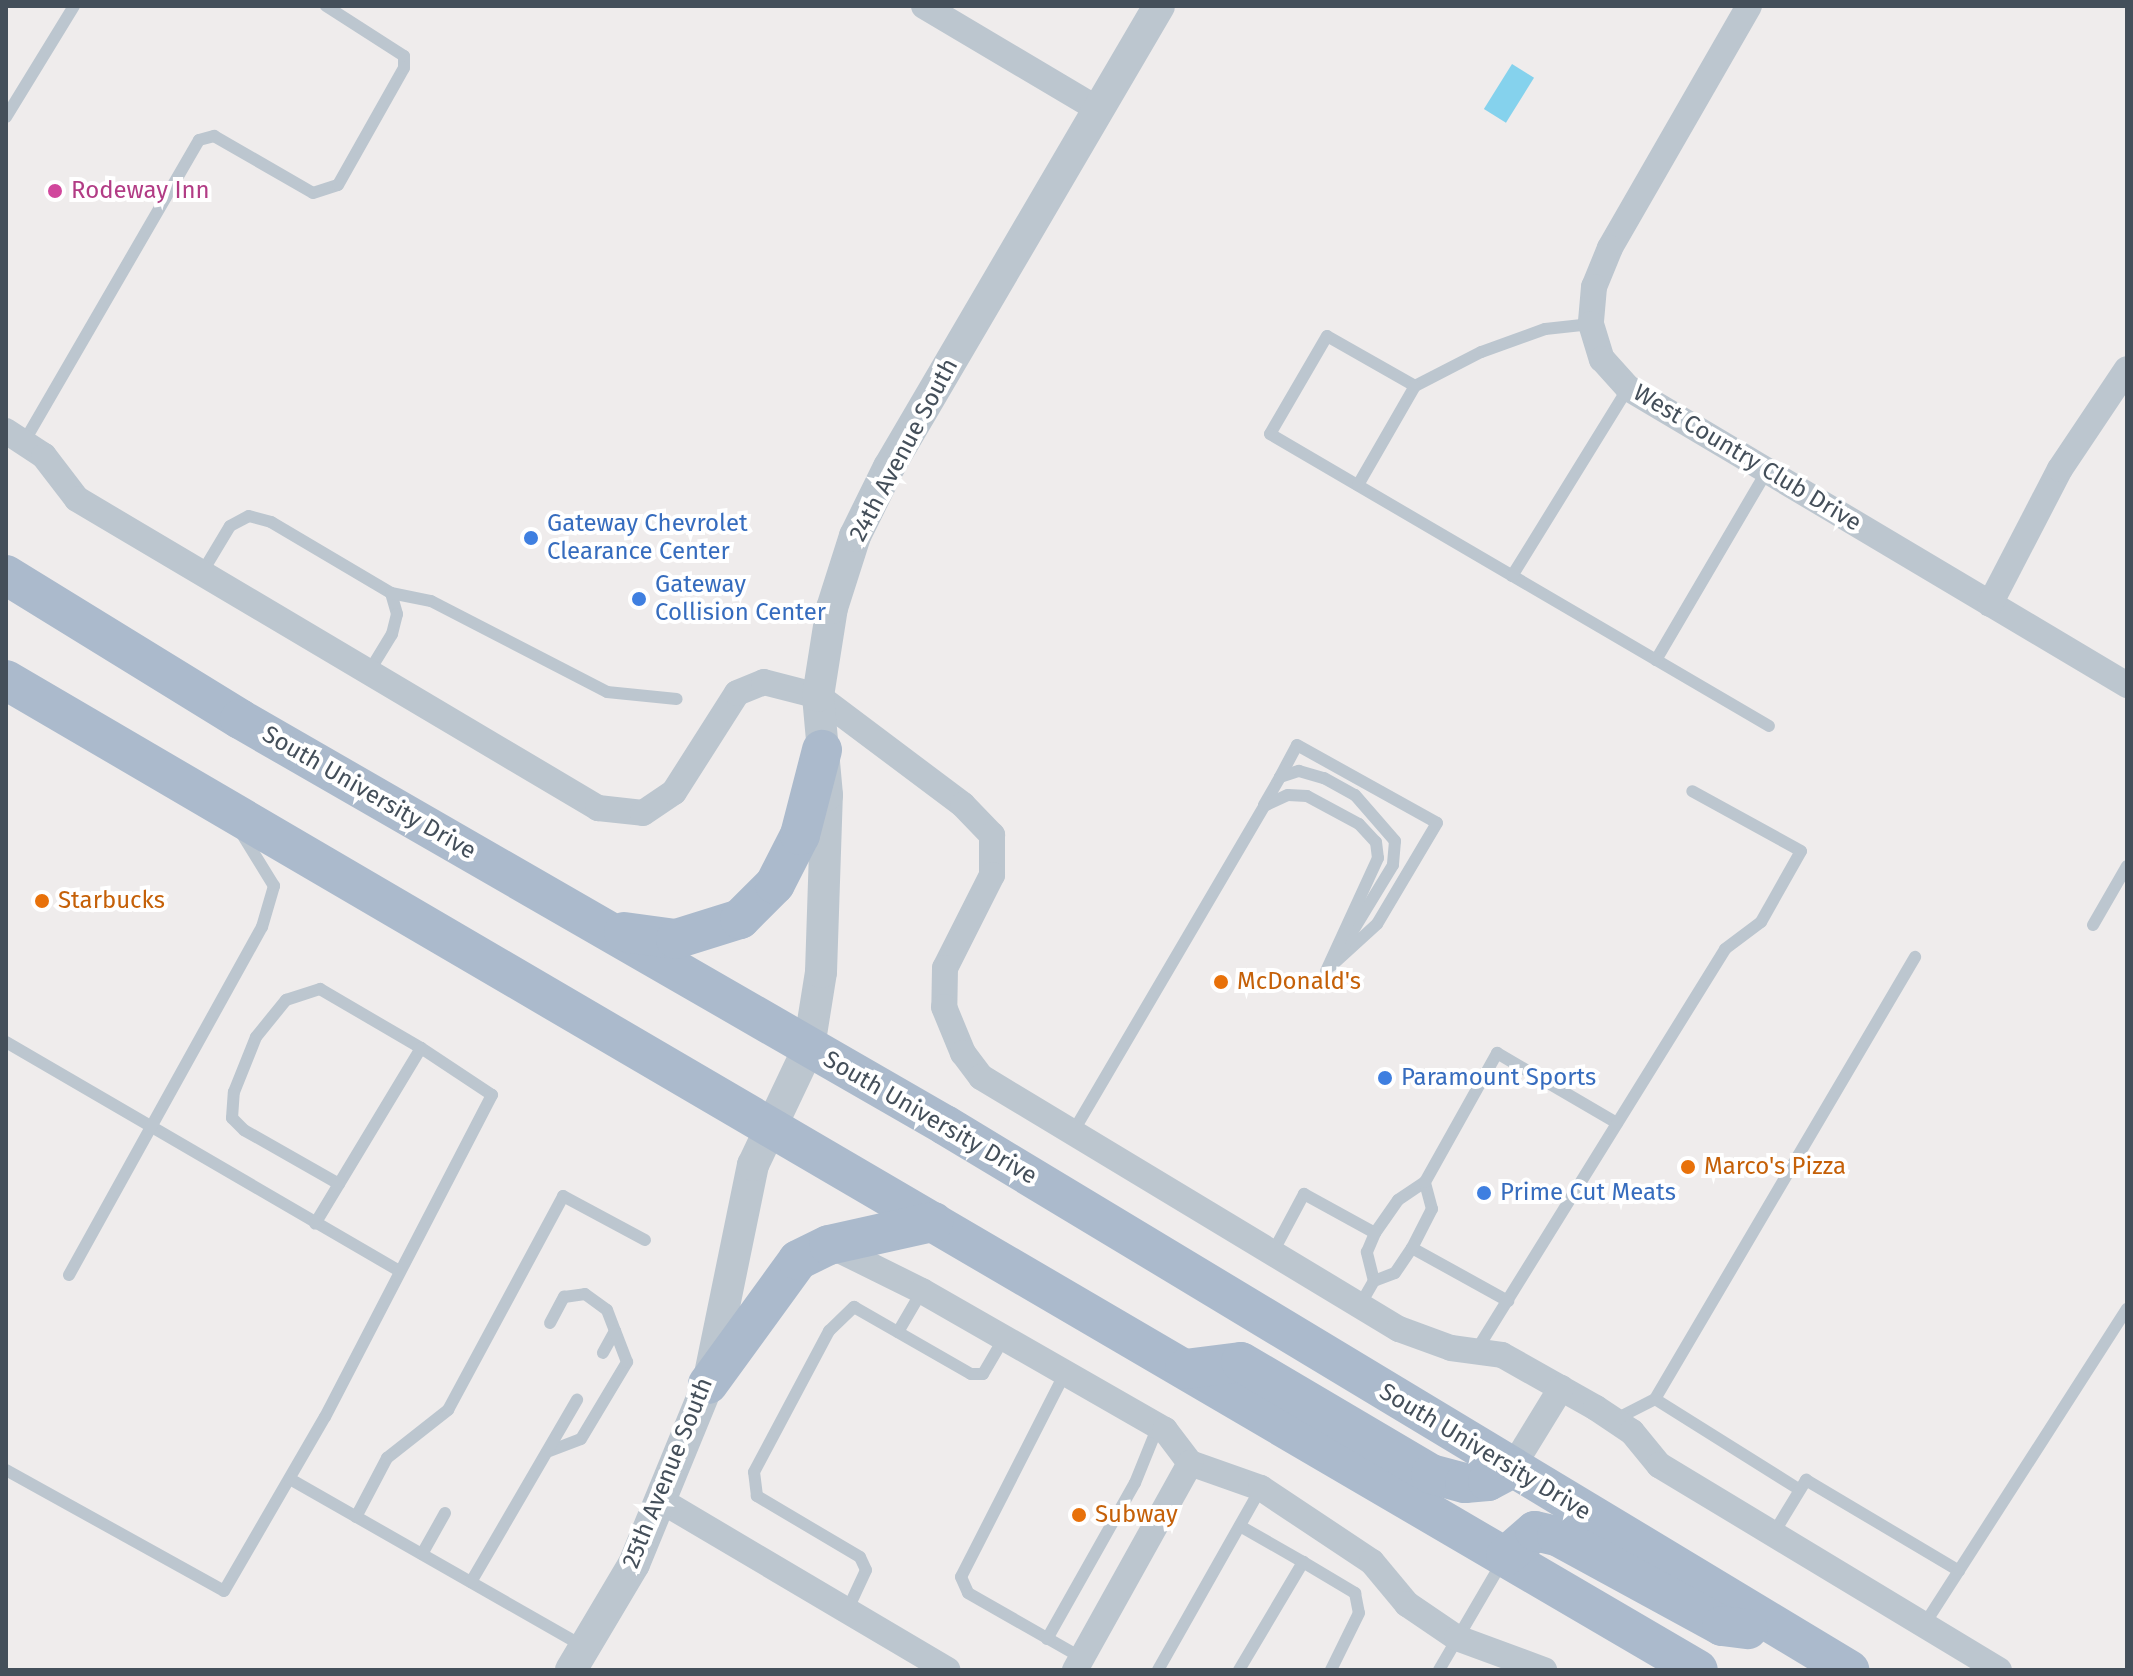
<!DOCTYPE html>
<style>
body{margin:0}
#map{position:relative;width:2133px;height:1676px;overflow:hidden;background:#efecec;font-family:"Fira Sans",sans-serif}
div>[style]{position:absolute}
.water>*{inset:0;background:#85d2ed;transform-origin:0 0}
.service>*{height:12px;margin:-6px;padding:0 6px;transform-origin:6px;border-radius:6px;background:#bcc6cf}
.minor>*{height:26px;margin:-13px;padding:0 13px;transform-origin:13px;border-radius:13px;background:#bcc6cf}
.tertiary>*{height:32px;margin:-16px;padding:0 16px;transform-origin:16px;border-radius:16px;background:#bcc6cf}
.primary>*{height:40px;margin:-20px;padding:0 20px;transform-origin:20px;border-radius:20px;background:#abbacc}
.dots>*{width:22px;height:22px;translate:-50% -50%;box-sizing:border-box;border:4px solid #fff;border-radius:50%}
span{translate:-50% -50%;white-space:nowrap;text-align:center;line-height:1.15;-webkit-text-stroke:8px #fff;paint-order:stroke}
.hotel-label{font-size:24px;color:#b23c85}
.left{translate:0 -50%;text-align:left}
.street-label{font-size:24px;color:#444f5a}
.shop-label{font-size:24px;color:#366cbe}
.food-label{font-size:24px;color:#c56008}
.frame{position:absolute;inset:0;border:8px solid #444f5a;pointer-events:none}
</style>
<div id="map">
<div class="water">
<i style="left:1512px;top:64px;width:26px;height:53px;rotate:32deg"></i>
</div>
<div class="service">
<i style="left:6px;top:117px;width:130px;rotate:-58.5deg"></i>
<i style="left:1591px;top:324px;width:46px;rotate:173.8deg"></i>
<i style="left:1545px;top:329px;width:68px;rotate:160.2deg"></i>
<i style="left:1481px;top:352px;width:74px;rotate:152.7deg"></i>
<i style="left:1415px;top:386px;width:101px;rotate:-150.4deg"></i>
<i style="left:1327px;top:336px;width:113px;rotate:120.2deg"></i>
<i style="left:1270px;top:434px;width:578px;rotate:30.33deg"></i>
<i style="left:24px;top:442px;width:349px;rotate:-59.9deg"></i>
<i style="left:199px;top:140px;width:16px;rotate:-15deg"></i>
<i style="left:214px;top:136px;width:114px;rotate:29.9deg"></i>
<i style="left:313px;top:193px;width:26px;rotate:-18deg"></i>
<i style="left:338px;top:185px;width:134px;rotate:-60.6deg"></i>
<i style="left:404px;top:68px;width:12px;rotate:-90deg"></i>
<i style="left:404px;top:56px;width:93px;rotate:-147.3deg"></i>
<i style="left:1358px;top:485px;width:114px;rotate:-60.1deg"></i>
<i style="left:203px;top:571px;width:52px;rotate:-59deg"></i>
<i style="left:230px;top:526px;width:21px;rotate:-28deg"></i>
<i style="left:249px;top:516px;width:23px;rotate:15deg"></i>
<i style="left:271px;top:522px;width:139px;rotate:30.6deg"></i>
<i style="left:391px;top:593px;width:22px;rotate:74deg"></i>
<i style="left:397px;top:614px;width:21px;rotate:104deg"></i>
<i style="left:392px;top:634px;width:42px;rotate:121.4deg"></i>
<i style="left:1512px;top:576px;width:221px;rotate:-58.3deg"></i>
<i style="left:391px;top:593px;width:41px;rotate:11.3deg"></i>
<i style="left:431px;top:601px;width:198px;rotate:27.3deg"></i>
<i style="left:607px;top:692px;width:70px;rotate:5.7deg"></i>
<i style="left:1656px;top:660px;width:219px;rotate:-59.6deg"></i>
<i style="left:1280px;top:777px;width:36px;rotate:-62deg"></i>
<i style="left:1297px;top:745px;width:160px;rotate:29.1deg"></i>
<i style="left:1437px;top:823px;width:117px;rotate:120.7deg"></i>
<i style="left:1377px;top:924px;width:62px;rotate:137.6deg"></i>
<i style="left:1264px;top:805px;width:32px;rotate:-60deg"></i>
<i style="left:1280px;top:777px;width:20px;rotate:-18deg"></i>
<i style="left:1299px;top:771px;width:26px;rotate:16deg"></i>
<i style="left:1324px;top:778px;width:35px;rotate:29deg"></i>
<i style="left:1355px;top:795px;width:61px;rotate:49deg"></i>
<i style="left:1395px;top:841px;width:24px;rotate:95deg"></i>
<i style="left:1393px;top:865px;width:98px;rotate:121.3deg"></i>
<i style="left:2093px;top:925px;width:68px;rotate:-60deg"></i>
<i style="left:6px;top:1042px;width:453px;rotate:30.2deg"></i>
<i style="left:1073px;top:1132px;width:378px;rotate:-59.6deg"></i>
<i style="left:1264px;top:806px;width:26px;rotate:-25deg"></i>
<i style="left:1288px;top:795px;width:19px;rotate:3deg"></i>
<i style="left:1307px;top:796px;width:59px;rotate:28.3deg"></i>
<i style="left:1359px;top:824px;width:25px;rotate:47deg"></i>
<i style="left:1376px;top:842px;width:16px;rotate:83deg"></i>
<i style="left:1378px;top:858px;width:124px;rotate:114.7deg"></i>
<i style="left:339px;top:1184px;width:109px;rotate:-150.4deg"></i>
<i style="left:244px;top:1130px;width:17px;rotate:-135deg"></i>
<i style="left:232px;top:1118px;width:26px;rotate:-86deg"></i>
<i style="left:234px;top:1092px;width:59px;rotate:-68.2deg"></i>
<i style="left:256px;top:1037px;width:48px;rotate:-51deg"></i>
<i style="left:286px;top:1000px;width:36px;rotate:-18deg"></i>
<i style="left:320px;top:989px;width:117px;rotate:30.3deg"></i>
<i style="left:1412px;top:1248px;width:110px;rotate:28.9deg"></i>
<i style="left:1273px;top:1252px;width:66px;rotate:-61.9deg"></i>
<i style="left:1304px;top:1194px;width:81px;rotate:28.8deg"></i>
<i style="left:69px;top:1275px;width:398px;rotate:-61deg"></i>
<i style="left:262px;top:927px;width:43px;rotate:-73.7deg"></i>
<i style="left:274px;top:886px;width:61px;rotate:-121.6deg"></i>
<i style="left:1374px;top:1281px;width:30px;rotate:-104deg"></i>
<i style="left:1367px;top:1252px;width:21px;rotate:-67deg"></i>
<i style="left:1375px;top:1233px;width:40px;rotate:-55.1deg"></i>
<i style="left:1398px;top:1200px;width:32px;rotate:-34deg"></i>
<i style="left:1360px;top:1305px;width:28px;rotate:-60deg"></i>
<i style="left:1374px;top:1281px;width:22px;rotate:-21deg"></i>
<i style="left:1395px;top:1273px;width:30px;rotate:-56deg"></i>
<i style="left:1412px;top:1248px;width:44px;rotate:-62.9deg"></i>
<i style="left:1432px;top:1209px;width:28px;rotate:-105deg"></i>
<i style="left:1425px;top:1182px;width:148px;rotate:-60.8deg"></i>
<i style="left:1497px;top:1053px;width:139px;rotate:30.3deg"></i>
<i style="left:550px;top:1323px;width:30px;rotate:-62deg"></i>
<i style="left:564px;top:1297px;width:21px;rotate:-8deg"></i>
<i style="left:585px;top:1294px;width:27px;rotate:36deg"></i>
<i style="left:607px;top:1310px;width:22px;rotate:69deg"></i>
<i style="left:615px;top:1331px;width:25px;rotate:119deg"></i>
<i style="left:898px;top:1332px;width:48px;rotate:-59.7deg"></i>
<i style="left:1476px;top:1351px;width:473px;rotate:-58.2deg"></i>
<i style="left:1725px;top:949px;width:45px;rotate:-36.9deg"></i>
<i style="left:1761px;top:922px;width:81px;rotate:-60.6deg"></i>
<i style="left:1801px;top:851px;width:124px;rotate:-151.2deg"></i>
<i style="left:1066px;top:1371px;width:231px;rotate:117deg"></i>
<i style="left:961px;top:1577px;width:17px;rotate:66deg"></i>
<i style="left:968px;top:1593px;width:131px;rotate:29.7deg"></i>
<i style="left:1655px;top:1399px;width:513px;rotate:-59.53deg"></i>
<i style="left:1614px;top:1420px;width:46px;rotate:-27.1deg"></i>
<i style="left:1655px;top:1399px;width:168px;rotate:32.1deg"></i>
<i style="left:547px;top:1452px;width:36px;rotate:-21deg"></i>
<i style="left:581px;top:1439px;width:90px;rotate:-59.1deg"></i>
<i style="left:627px;top:1362px;width:33px;rotate:-111deg"></i>
<i style="left:6px;top:1470px;width:249px;rotate:29deg"></i>
<i style="left:224px;top:1591px;width:201px;rotate:-59.9deg"></i>
<i style="left:325px;top:1417px;width:363px;rotate:-62.6deg"></i>
<i style="left:492px;top:1095px;width:85px;rotate:-146.5deg"></i>
<i style="left:421px;top:1048px;width:205px;rotate:121.1deg"></i>
<i style="left:290px;top:1479px;width:337px;rotate:29.7deg"></i>
<i style="left:356px;top:1517px;width:67px;rotate:-62.3deg"></i>
<i style="left:387px;top:1458px;width:78px;rotate:-38.2deg"></i>
<i style="left:448px;top:1410px;width:243px;rotate:-61.7deg"></i>
<i style="left:563px;top:1196px;width:93px;rotate:28.2deg"></i>
<i style="left:1240px;top:1526px;width:73px;rotate:29.7deg"></i>
<i style="left:1772px;top:1536px;width:66px;rotate:-58.7deg"></i>
<i style="left:1806px;top:1480px;width:178px;rotate:30.7deg"></i>
<i style="left:422px;top:1554px;width:47px;rotate:-60.7deg"></i>
<i style="left:471px;top:1582px;width:211px;rotate:-59.8deg"></i>
<i style="left:847px;top:1611px;width:45px;rotate:-65.1deg"></i>
<i style="left:866px;top:1570px;width:14px;rotate:-115deg"></i>
<i style="left:860px;top:1557px;width:120px;rotate:-149.4deg"></i>
<i style="left:757px;top:1496px;width:24px;rotate:-97deg"></i>
<i style="left:754px;top:1472px;width:160px;rotate:-62deg"></i>
<i style="left:829px;top:1331px;width:35px;rotate:-44deg"></i>
<i style="left:854px;top:1307px;width:135px;rotate:29.8deg"></i>
<i style="left:971px;top:1374px;width:12px"></i>
<i style="left:983px;top:1374px;width:42px;rotate:-59.7deg"></i>
<i style="left:1924px;top:1625px;width:376px;rotate:-57.3deg"></i>
<i style="left:1047px;top:1639px;width:179px;rotate:-60.6deg"></i>
<i style="left:1135px;top:1483px;width:61px;rotate:-68deg"></i>
<i style="left:1158px;top:1670px;width:209px;rotate:-60.5deg"></i>
<i style="left:1239px;top:1670px;width:126px;rotate:-59.3deg"></i>
<i style="left:1303px;top:1562px;width:61px;rotate:30.8deg"></i>
<i style="left:1355px;top:1593px;width:20px;rotate:79deg"></i>
<i style="left:1359px;top:1613px;width:64px;rotate:116.2deg"></i>
<i style="left:1439px;top:1670px;width:125px;rotate:-59.7deg"></i>
</div>
<div class="minor">
<i style="left:924px;top:6px;width:204px;rotate:30.7deg"></i>
<i style="left:1749px;top:6px;width:279px;rotate:119.9deg"></i>
<i style="left:1610px;top:248px;width:42px;rotate:112.3deg"></i>
<i style="left:1594px;top:287px;width:37px;rotate:95deg"></i>
<i style="left:1591px;top:324px;width:37px;rotate:73deg"></i>
<i style="left:1602px;top:359px;width:39px;rotate:48deg"></i>
<i style="left:1628px;top:388px;width:581px;rotate:30.76deg"></i>
<i style="left:6px;top:431px;width:45px;rotate:33.3deg"></i>
<i style="left:44px;top:456px;width:54px;rotate:52.5deg"></i>
<i style="left:77px;top:499px;width:606px;rotate:30.67deg"></i>
<i style="left:598px;top:808px;width:45px;rotate:6.3deg"></i>
<i style="left:643px;top:813px;width:37px;rotate:-34deg"></i>
<i style="left:674px;top:792px;width:117px;rotate:-57.5deg"></i>
<i style="left:737px;top:693px;width:29px;rotate:-22deg"></i>
<i style="left:764px;top:682px;width:56px;rotate:14.5deg"></i>
<i style="left:818px;top:696px;width:181px;rotate:36.9deg"></i>
<i style="left:963px;top:805px;width:42px;rotate:46deg"></i>
<i style="left:992px;top:835px;width:40px;rotate:90deg"></i>
<i style="left:992px;top:875px;width:104px;rotate:116.8deg"></i>
<i style="left:945px;top:968px;width:39px;rotate:91deg"></i>
<i style="left:944px;top:1007px;width:50px;rotate:67.6deg"></i>
<i style="left:963px;top:1053px;width:30px;rotate:53deg"></i>
<i style="left:981px;top:1077px;width:488px;rotate:31.1deg"></i>
<i style="left:1399px;top:1329px;width:55px;rotate:20.1deg"></i>
<i style="left:1451px;top:1348px;width:51px;rotate:7.8deg"></i>
<i style="left:1502px;top:1355px;width:108px;rotate:29.4deg"></i>
<i style="left:1596px;top:1408px;width:43px;rotate:33.7deg"></i>
<i style="left:1632px;top:1432px;width:43px;rotate:50.7deg"></i>
<i style="left:1659px;top:1465px;width:397px;rotate:31.1deg"></i>
<i style="left:1990px;top:604px;width:152px;rotate:-62.6deg"></i>
<i style="left:2060px;top:469px;width:120px;rotate:-56.2deg"></i>
<i style="left:829px;top:1245px;width:104px;rotate:26.3deg"></i>
<i style="left:922px;top:1291px;width:280px;rotate:29.8deg"></i>
<i style="left:1165px;top:1430px;width:41px;rotate:52.9deg"></i>
<i style="left:1190px;top:1463px;width:75px;rotate:19.4deg"></i>
<i style="left:1261px;top:1488px;width:133px;rotate:33.7deg"></i>
<i style="left:1372px;top:1562px;width:55px;rotate:50.2deg"></i>
<i style="left:1407px;top:1604px;width:60px;rotate:34.2deg"></i>
<i style="left:1457px;top:1638px;width:93px;rotate:20.2deg"></i>
<i style="left:1512px;top:1468px;width:94px;rotate:-58.5deg"></i>
<i style="left:660px;top:1500px;width:334px;rotate:30.6deg"></i>
<i style="left:1075px;top:1670px;width:237px;rotate:-60.9deg"></i>
</div>
<div class="tertiary">
<i style="left:571px;top:1670px;width:123px;rotate:-59.3deg"></i>
<i style="left:634px;top:1564px;width:195px;rotate:-67.7deg"></i>
<i style="left:708px;top:1384px;width:224px;rotate:-78.4deg"></i>
<i style="left:753px;top:1165px;width:131px;rotate:-64.6deg"></i>
<i style="left:809px;top:1047px;width:76px;rotate:-80.9deg"></i>
<i style="left:821px;top:972px;width:177px;rotate:-88.1deg"></i>
<i style="left:827px;top:795px;width:99px;rotate:-95.2deg"></i>
<i style="left:818px;top:696px;width:89px;rotate:-81deg"></i>
<i style="left:832px;top:608px;width:76px;rotate:-72.3deg"></i>
<i style="left:855px;top:536px;width:77px;rotate:-63.8deg"></i>
<i style="left:889px;top:467px;width:534px;rotate:-59.64deg"></i>
</div>
<div class="primary">
<i style="left:6px;top:575px;width:275px;rotate:31.6deg"></i>
<i style="left:240px;top:719px;width:814px;rotate:29.94deg"></i>
<i style="left:945px;top:1125px;width:1056px;rotate:31.08deg"></i>
<i style="left:6px;top:680px;width:1960px;rotate:30.33deg"></i>
<i style="left:624px;top:932px;width:52px;rotate:7.7deg"></i>
<i style="left:676px;top:939px;width:67px;rotate:-17.4deg"></i>
<i style="left:740px;top:919px;width:49px;rotate:-45deg"></i>
<i style="left:775px;top:884px;width:55px;rotate:-63deg"></i>
<i style="left:800px;top:835px;width:88px;rotate:-75.5deg"></i>
<i style="left:1185px;top:1369px;width:56px;rotate:-7.1deg"></i>
<i style="left:1241px;top:1362px;width:221px;rotate:30.5deg"></i>
<i style="left:1431px;top:1474px;width:35px;rotate:15deg"></i>
<i style="left:1465px;top:1483px;width:23px;rotate:-5deg"></i>
<i style="left:1488px;top:1481px;width:27px;rotate:-28deg"></i>
<i style="left:708px;top:1384px;width:153px;rotate:-54deg"></i>
<i style="left:798px;top:1260px;width:34px;rotate:-26deg"></i>
<i style="left:829px;top:1245px;width:107px;rotate:-12.5deg"></i>
<i style="left:1506px;top:1556px;width:38px;rotate:-41deg"></i>
<i style="left:1535px;top:1531px;width:23px;rotate:13deg"></i>
<i style="left:1557px;top:1536px;width:188px;rotate:28.6deg"></i>
<i style="left:1722px;top:1626px;width:26px;rotate:7deg"></i>
</div>
<div class="dots">
<i style="left:55px;top:191px;background:#d1479c"></i>
<i style="left:531px;top:538px;background:#3f7fe0"></i>
<i style="left:639px;top:599px;background:#3f7fe0"></i>
<i style="left:42px;top:901px;background:#e8710a"></i>
<i style="left:1221px;top:982px;background:#e8710a"></i>
<i style="left:1385px;top:1078px;background:#3f7fe0"></i>
<i style="left:1688px;top:1167px;background:#e8710a"></i>
<i style="left:1484px;top:1193px;background:#3f7fe0"></i>
<i style="left:1079px;top:1515px;background:#e8710a"></i>
</div>
<div class="hotel-label">
<span class="left" style="left:71px;top:191px">Rodeway Inn</span>
</div>
<div class="street-label">
<span style="left:904px;top:450px;rotate:-62deg">24th Avenue South</span>
<span style="left:1747px;top:458px;rotate:31deg">West Country Club Drive</span>
<span style="left:369px;top:793px;rotate:30deg">South University Drive</span>
<span style="left:930px;top:1118px;rotate:30deg">South University Drive</span>
<span style="left:1485px;top:1452px;rotate:31deg">South University Drive</span>
<span style="left:668px;top:1473px;rotate:-68deg">25th Avenue South</span>
</div>
<div class="shop-label">
<span class="left" style="left:547px;top:538px">Gateway Chevrolet<br>Clearance Center</span>
<span class="left" style="left:655px;top:599px">Gateway<br>Collision Center</span>
<span class="left" style="left:1401px;top:1078px">Paramount Sports</span>
<span class="left" style="left:1500px;top:1193px">Prime Cut Meats</span>
</div>
<div class="food-label">
<span class="left" style="left:58px;top:901px">Starbucks</span>
<span class="left" style="left:1237px;top:982px">McDonald's</span>
<span class="left" style="left:1704px;top:1167px">Marco's Pizza</span>
<span class="left" style="left:1095px;top:1515px">Subway</span>
</div>
<div class="frame"></div>
</div>
